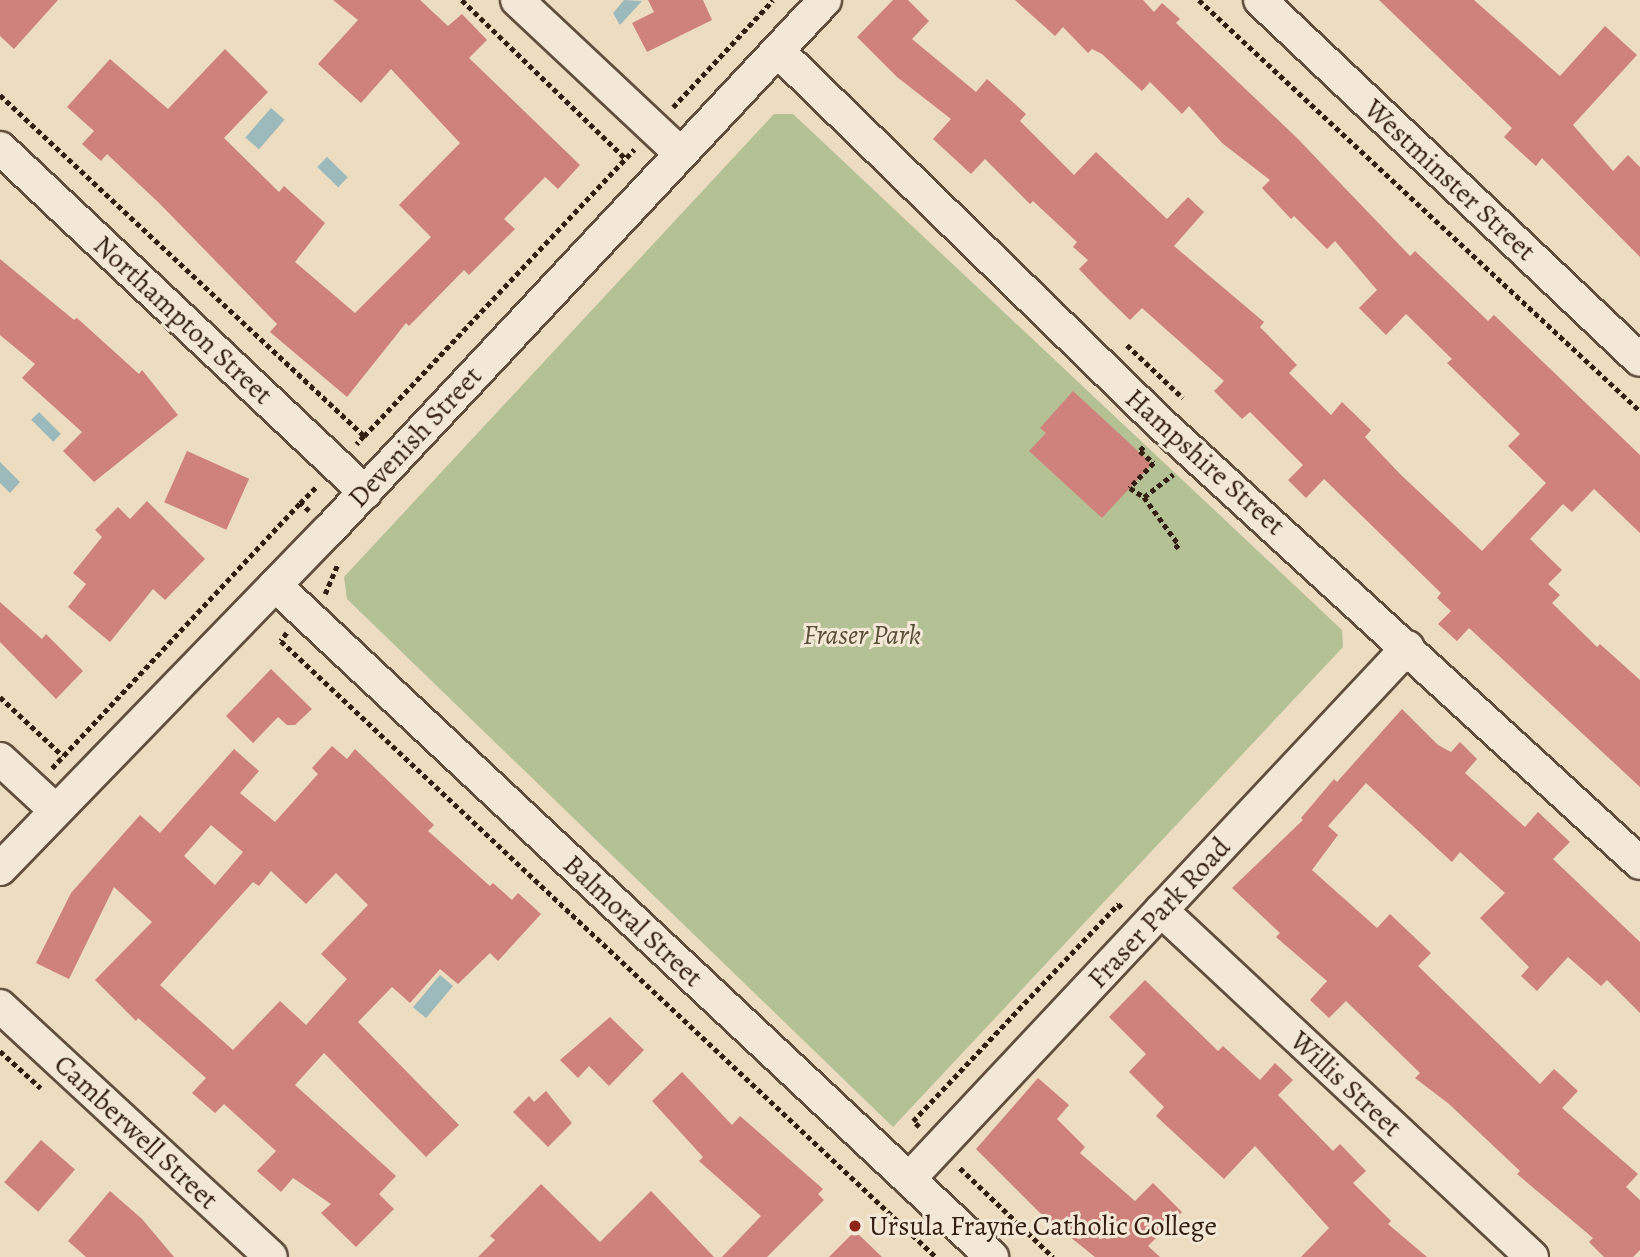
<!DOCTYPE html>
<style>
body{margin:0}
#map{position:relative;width:1640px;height:1257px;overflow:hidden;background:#ecdcc0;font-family:Alegreya,serif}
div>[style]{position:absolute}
.green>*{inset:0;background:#b4c195}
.water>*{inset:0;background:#9cb9bb;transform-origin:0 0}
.building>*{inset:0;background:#ce827b;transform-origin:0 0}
.path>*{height:4.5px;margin-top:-2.25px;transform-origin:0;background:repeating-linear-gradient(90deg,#331f11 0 5px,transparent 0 8.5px)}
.roads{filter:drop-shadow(2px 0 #614e3d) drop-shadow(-2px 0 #614e3d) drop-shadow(0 2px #614e3d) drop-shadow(0 -2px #614e3d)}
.street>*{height:32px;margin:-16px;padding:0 16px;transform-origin:16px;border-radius:16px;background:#f3e8d6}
.dots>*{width:19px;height:19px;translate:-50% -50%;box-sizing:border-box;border:4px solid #f3e8d6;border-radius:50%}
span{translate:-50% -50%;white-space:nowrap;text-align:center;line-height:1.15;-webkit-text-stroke:6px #f3e8d6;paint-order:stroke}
.street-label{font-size:28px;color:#331f11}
.park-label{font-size:28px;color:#5a5039;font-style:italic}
.poi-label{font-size:28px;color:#331f11}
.left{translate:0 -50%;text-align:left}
</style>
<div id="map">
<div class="green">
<i style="clip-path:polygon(774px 114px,793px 114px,1342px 630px,1343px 647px,893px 1127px,347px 599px,344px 577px)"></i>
</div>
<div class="water">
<i style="clip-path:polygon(624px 0,642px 1px,620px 25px,613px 13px)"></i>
<i style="left:271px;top:108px;width:18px;height:39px;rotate:41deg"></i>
<i style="left:327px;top:157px;width:29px;height:14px;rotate:44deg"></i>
<i style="left:39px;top:412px;width:31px;height:11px;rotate:45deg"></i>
<i style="clip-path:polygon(0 462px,20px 482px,10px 493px,0 483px)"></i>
<i style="left:440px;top:975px;width:17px;height:42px;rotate:40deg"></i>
</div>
<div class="building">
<i style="clip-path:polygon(0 0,58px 0,14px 49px,0 36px)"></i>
<i style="clip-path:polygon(333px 0,420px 0,448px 26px,462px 14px,487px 40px,469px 58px,580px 165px,558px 189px,545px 177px,504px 219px,515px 229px,469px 275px,464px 270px,409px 326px,406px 323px,347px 397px,270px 332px,277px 324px,160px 204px,107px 154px,101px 161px,82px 144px,94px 131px,67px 107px,110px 59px,168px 109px,225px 49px,268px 92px,224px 138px,279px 192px,284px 186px,325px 223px,295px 262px,355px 313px,431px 237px,399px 205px,460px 143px,391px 69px,361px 103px,318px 64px,358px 20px)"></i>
<i style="clip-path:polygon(648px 0,703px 0,712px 20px,647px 52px,632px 23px,654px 12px)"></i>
<i style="clip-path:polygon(893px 0,908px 0,929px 21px,912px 39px,976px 92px,987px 79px,1026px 114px,1020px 121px,1074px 175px,1096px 152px,1167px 219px,1188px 197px,1204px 212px,1174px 246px,1264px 322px,1260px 327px,1297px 365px,1289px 373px,1331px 415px,1342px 402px,1371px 430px,1365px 437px,1400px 474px,1482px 551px,1546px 483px,1508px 446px,1520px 434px,1447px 363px,1452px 359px,1406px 314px,1386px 335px,1359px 308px,1377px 290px,1335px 241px,1327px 249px,1294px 216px,1291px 219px,1262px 188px,1270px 180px,1222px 143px,1189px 106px,1182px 114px,1150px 82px,1142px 91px,1102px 54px,1092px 49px,1088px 53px,1063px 27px,1055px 36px,1015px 0,1143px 0,1154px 12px,1162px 3px,1180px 19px,1176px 23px,1297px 138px,1410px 256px,1415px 251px,1488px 321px,1494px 315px,1640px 455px,1640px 533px,1594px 489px,1572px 512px,1563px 504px,1530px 539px,1562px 570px,1548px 584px,1560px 595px,1552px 603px,1597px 647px,1600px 644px,1640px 680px,1640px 787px,1469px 628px,1457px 641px,1438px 624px,1451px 611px,1437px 598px,1441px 593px,1324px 479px,1306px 498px,1288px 480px,1303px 465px,1250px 412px,1242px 419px,1214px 391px,1224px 381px,1142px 308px,1130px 320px,1100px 291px,1079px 269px,1088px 260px,1073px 247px,1077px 242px,1033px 201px,1030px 204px,985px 159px,971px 174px,933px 139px,951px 119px,897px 77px,857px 37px)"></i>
<i style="clip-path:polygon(1379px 0,1474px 0,1560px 76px,1605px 26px,1637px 55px,1573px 125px,1613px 171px,1628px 155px,1640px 167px,1640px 257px,1542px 158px,1536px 166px,1504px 137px,1512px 128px)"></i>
<i style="clip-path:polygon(0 259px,74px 320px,77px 318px,139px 374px,142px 370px,178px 415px,94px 482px,63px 451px,82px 432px,22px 378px,35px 364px,0 335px)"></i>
<i style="clip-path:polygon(1073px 391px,1152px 464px,1102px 518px,1029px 451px,1046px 433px,1040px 428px)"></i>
<i style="left:187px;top:451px;width:68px;height:56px;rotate:24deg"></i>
<i style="clip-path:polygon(147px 501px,205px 559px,165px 600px,153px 589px,110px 642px,68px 607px,86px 584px,73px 573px,102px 537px,95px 530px,118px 507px,130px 519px)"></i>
<i style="clip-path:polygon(0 602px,42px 639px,46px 634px,83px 671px,56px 699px,0 642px)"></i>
<i style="clip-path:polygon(271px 669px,312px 709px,295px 725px,287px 725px,278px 717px,253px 743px,226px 716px)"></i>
<i style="clip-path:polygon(1402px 709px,1438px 745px,1451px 752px,1460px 742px,1477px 759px,1465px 773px,1525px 827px,1538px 812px,1570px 842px,1553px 859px,1640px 942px,1640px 1013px,1607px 980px,1601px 986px,1568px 957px,1537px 991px,1521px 976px,1529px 967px,1480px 918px,1505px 893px,1460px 852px,1452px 862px,1366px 783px,1328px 826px,1338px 835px,1312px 870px,1377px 928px,1390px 914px,1431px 953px,1418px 966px,1540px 1084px,1554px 1069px,1578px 1091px,1562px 1108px,1638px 1174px,1626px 1187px,1640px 1200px,1640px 1250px,1633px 1257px,1604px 1257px,1589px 1242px,1593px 1238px,1517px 1174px,1520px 1171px,1449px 1104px,1415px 1078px,1420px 1073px,1346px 1001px,1329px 1018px,1310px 1000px,1327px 981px,1276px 937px,1280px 933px,1232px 888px,1303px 820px,1301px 818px,1334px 779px,1337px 782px)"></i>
<i style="clip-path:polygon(evenodd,332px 746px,347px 759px,355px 749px,434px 825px,428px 831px,490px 886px,493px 883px,512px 900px,518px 893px,541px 914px,498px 961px,490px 953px,458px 984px,440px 969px,410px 1003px,392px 987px,358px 1022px,459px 1125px,426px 1157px,324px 1053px,295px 1085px,396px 1176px,379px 1194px,394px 1209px,356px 1247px,321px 1213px,331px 1204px,293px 1178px,281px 1192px,257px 1171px,276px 1151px,224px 1104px,215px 1113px,192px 1093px,206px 1078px,138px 1018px,136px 1021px,95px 980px,152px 922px,114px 887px,69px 979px,36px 963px,71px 893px,140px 815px,160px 833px,234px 749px,259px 771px,240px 793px,275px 822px,318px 774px,312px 768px,332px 746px,211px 825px,243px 852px,215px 885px,184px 856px,211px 825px,332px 746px,271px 871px,306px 904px,336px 873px,368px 905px,321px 954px,347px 979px,306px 1025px,280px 1001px,233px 1050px,160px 985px,253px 882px,259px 886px,271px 871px)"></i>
<i style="clip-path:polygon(1145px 980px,1218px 1051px,1223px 1046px,1260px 1080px,1275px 1063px,1293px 1080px,1278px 1095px,1333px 1151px,1340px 1144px,1366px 1171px,1353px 1183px,1391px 1221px,1388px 1224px,1427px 1257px,1301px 1257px,1329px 1228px,1255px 1146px,1224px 1179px,1156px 1116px,1164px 1107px,1129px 1072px,1146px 1054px,1109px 1017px)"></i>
<i style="clip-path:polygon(610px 1017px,644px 1050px,609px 1086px,589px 1066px,578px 1078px,560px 1060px)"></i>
<i style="clip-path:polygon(682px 1072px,732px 1125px,740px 1116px,823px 1189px,818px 1194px,824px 1200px,767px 1257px,722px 1257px,761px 1216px,699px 1161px,703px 1157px,652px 1101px)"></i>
<i style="clip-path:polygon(1038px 1078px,1069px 1105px,1057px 1119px,1085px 1147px,1080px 1153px,1135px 1201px,1153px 1183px,1182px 1212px,1148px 1246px,1160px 1257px,1095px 1257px,1039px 1212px,976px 1149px)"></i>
<i style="clip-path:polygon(546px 1091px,572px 1123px,548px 1147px,513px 1112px,529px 1096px,534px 1102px)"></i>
<i style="left:41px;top:1140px;width:45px;height:56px;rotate:41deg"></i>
<i style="clip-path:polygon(541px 1184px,600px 1242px,651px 1191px,714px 1257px,478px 1257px,495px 1240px,490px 1236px)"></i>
<i style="clip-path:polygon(110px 1191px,142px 1219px,174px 1257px,86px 1257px,68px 1241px)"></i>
<i style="clip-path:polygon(855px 1231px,882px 1257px,829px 1257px)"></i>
</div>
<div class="path">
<i style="left:462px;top:0;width:227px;rotate:44.1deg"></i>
<i style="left:1199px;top:0;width:603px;rotate:42.98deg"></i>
<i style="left:0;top:95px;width:499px;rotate:43.1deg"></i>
<i style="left:364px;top:436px;width:11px;rotate:131deg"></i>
<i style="left:673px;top:107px;width:146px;rotate:-46.9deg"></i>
<i style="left:1127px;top:345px;width:77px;rotate:43.4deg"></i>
<i style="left:364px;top:436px;width:394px;rotate:-46.7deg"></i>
<i style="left:1144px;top:447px;width:6px;rotate:135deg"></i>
<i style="left:1140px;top:451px;width:18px;rotate:41deg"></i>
<i style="left:1154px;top:463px;width:35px;rotate:134deg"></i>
<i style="left:1130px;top:488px;width:17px;rotate:33deg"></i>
<i style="left:1144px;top:497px;width:59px;rotate:53.9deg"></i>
<i style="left:1179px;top:545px;width:8px;rotate:140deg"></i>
<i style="left:1144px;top:497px;width:37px;rotate:-38deg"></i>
<i style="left:309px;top:511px;width:12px;rotate:-138deg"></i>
<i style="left:300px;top:503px;width:24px;rotate:-45deg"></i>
<i style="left:325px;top:594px;width:33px;rotate:-67deg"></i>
<i style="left:287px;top:633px;width:10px;rotate:127deg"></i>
<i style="left:281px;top:641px;width:899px;rotate:43.24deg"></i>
<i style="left:0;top:697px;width:86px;rotate:43.1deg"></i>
<i style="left:52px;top:768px;width:363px;rotate:-46.9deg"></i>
<i style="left:0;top:1051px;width:55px;rotate:42.1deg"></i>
<i style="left:919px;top:1127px;width:8px;rotate:-135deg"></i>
<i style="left:913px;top:1121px;width:299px;rotate:-46.6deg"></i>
<i style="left:1118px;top:904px;width:6px;rotate:45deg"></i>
<i style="left:960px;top:1168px;width:129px;rotate:43.7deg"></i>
</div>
<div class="roads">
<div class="street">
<i style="left:517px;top:0;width:222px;rotate:43.2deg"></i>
<i style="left:1260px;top:0;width:523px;rotate:43.45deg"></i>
<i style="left:778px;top:51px;width:533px;rotate:44.24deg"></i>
<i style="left:1160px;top:423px;width:651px;rotate:42.51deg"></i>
<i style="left:0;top:148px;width:502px;rotate:43.3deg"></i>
<i style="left:275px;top:585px;width:983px;rotate:43.14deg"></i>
<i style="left:0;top:759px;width:74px;rotate:42.8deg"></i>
<i style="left:0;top:869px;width:472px;rotate:-45.9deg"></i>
<i style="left:329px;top:530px;width:726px;rotate:-46.9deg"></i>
<i style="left:1161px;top:910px;width:508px;rotate:43.09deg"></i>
<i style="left:0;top:1006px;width:369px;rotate:42.8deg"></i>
<i style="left:909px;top:1179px;width:729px;rotate:-46.83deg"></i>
</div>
</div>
<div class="dots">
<i style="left:855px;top:1226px;background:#8f2418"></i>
</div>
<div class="street-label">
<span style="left:1450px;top:180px;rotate:43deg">Westminster Street</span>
<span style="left:183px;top:320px;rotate:43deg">Northampton Street</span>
<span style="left:415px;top:437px;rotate:-47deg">Devenish Street</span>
<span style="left:1205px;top:462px;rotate:42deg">Hampshire Street</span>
<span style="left:1159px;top:913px;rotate:-47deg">Fraser Park Road</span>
<span style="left:633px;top:921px;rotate:43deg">Balmoral Street</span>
<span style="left:1346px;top:1084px;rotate:43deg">Willis Street</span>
<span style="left:136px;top:1132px;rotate:43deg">Camberwell Street</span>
</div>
<div class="park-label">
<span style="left:862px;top:635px">Fraser Park</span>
</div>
<div class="poi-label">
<span class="left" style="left:869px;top:1226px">Ursula Frayne Catholic College</span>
</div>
</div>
